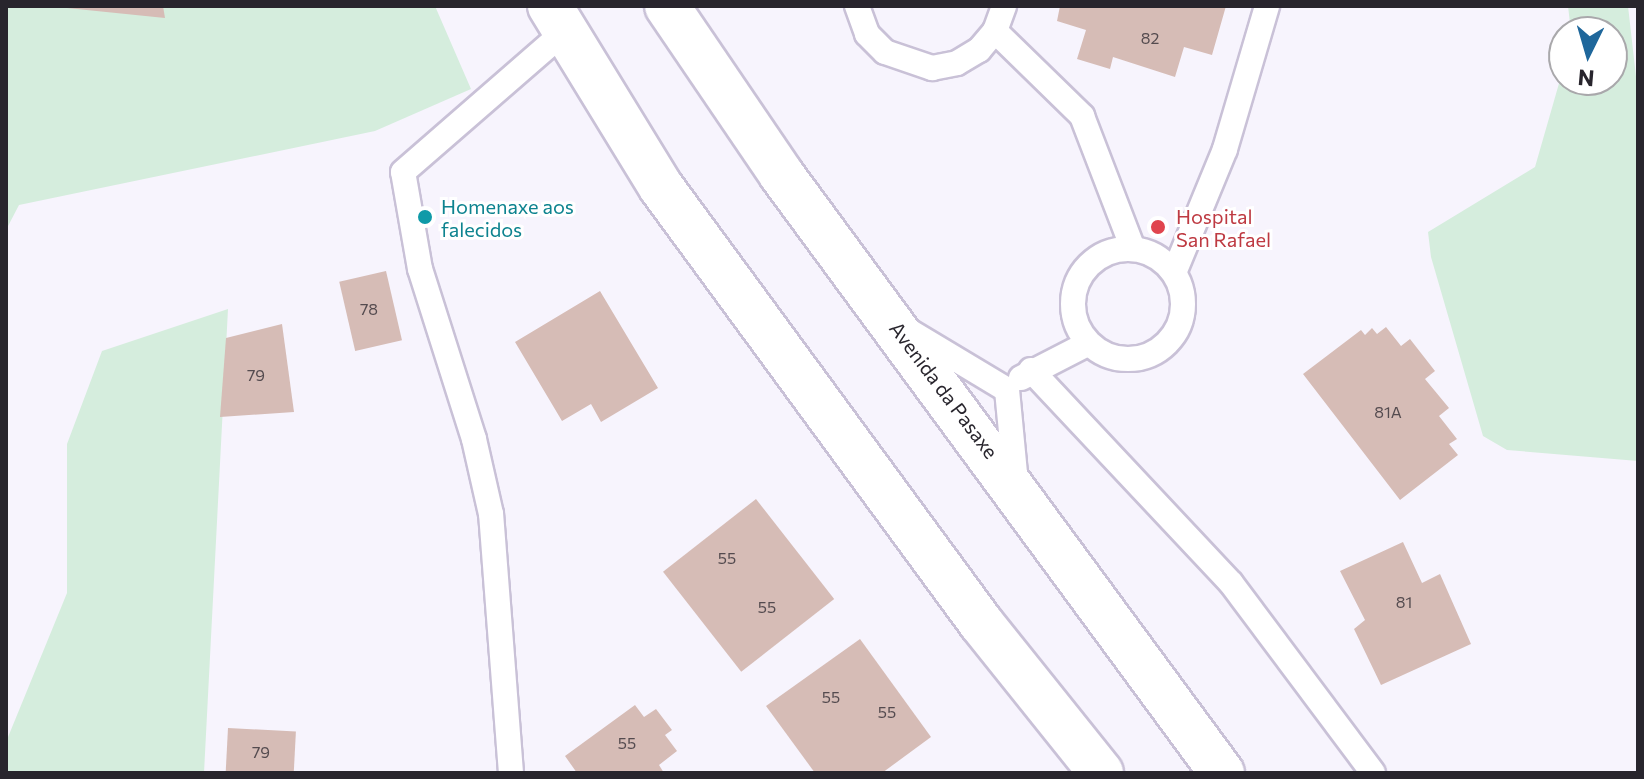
<!DOCTYPE html>
<style>
body{margin:0}
#map{position:relative;width:1644px;height:779px;overflow:hidden;background:#f7f4fd;font-family:Commissioner,sans-serif}
div>[style]{position:absolute}
.green>*{inset:0;background:#d5eddd}
.building>*{inset:0;background:#d6bcb6;transform-origin:0 0}
.roads{filter:drop-shadow(2px 0 #c9c1d7) drop-shadow(-2px 0 #c9c1d7) drop-shadow(0 2px #c9c1d7) drop-shadow(0 -2px #c9c1d7)}
.service>*{height:24px;margin:-12px;padding:0 12px;transform-origin:12px;border-radius:12px;background:#fff}
.service>.ring{margin:-12px;padding:0;box-sizing:content-box;background:none;border:24px solid #fff;border-radius:50%}
.primary>*{height:44px;margin:-22px;padding:0 22px;transform-origin:22px;border-radius:22px;background:#fff}
.dots>*{width:22px;height:22px;translate:-50% -50%;box-sizing:border-box;border:4px solid #fff;border-radius:50%}
span{translate:-50% -50%;white-space:nowrap;text-align:center;line-height:1.15;-webkit-text-stroke:6px #fff;paint-order:stroke}
.number-label{font-size:16px;color:#544b4f}
.number-label span{-webkit-text-stroke-width:0}
.culture-label{font-size:20px;color:#0d838f}
.left{translate:0 -50%;text-align:left}
.health-label{font-size:20px;color:#be3a42}
.street-label{font-size:20px;color:#28252d}
.frame{position:absolute;inset:0;border:8px solid #28252d;pointer-events:none}
.north{position:absolute;left:1548px;top:16px;width:80px;height:80px;box-sizing:border-box;background:#fff;border:2px solid #a9a8ab;border-radius:50%;rotate:185deg;font-size:22px;font-weight:700;line-height:32px;text-align:center;color:#28252d}
.north::after{content:'';display:block;margin:auto;width:28px;height:36px;background:#1f679b;clip-path:polygon(50% 0,100% 100%,50% 72%,0 100%)}
</style>
<div id="map">
<div class="green">
<i style="clip-path:polygon(6px 6px,435px 6px,471px 89px,375px 131px,19px 205px,6px 230px)"></i>
<i style="clip-path:polygon(1568px 6px,1628px 6px,1638px 94px,1638px 461px,1507px 450px,1483px 436px,1431px 257px,1428px 232px,1535px 167px,1564px 66px,1564px 80px,1612px 80px,1612px 32px,1571px 32px)"></i>
<i style="clip-path:polygon(228px 309px,204px 773px,6px 773px,6px 742px,67px 593px,67px 444px,102px 351px)"></i>
</div>
<div class="building">
<i style="clip-path:polygon(67px 6px,163px 6px,165px 18px,67px 8px)"></i>
<i style="clip-path:polygon(1060px 6px,1226px 6px,1212px 55px,1184px 47px,1175px 77px,1113px 57px,1110px 69px,1077px 59px,1086px 30px,1057px 21px)"></i>
<i style="left:386px;top:271px;width:71px;height:48px;rotate:77deg"></i>
<i style="clip-path:polygon(600px 291px,658px 388px,601px 422px,591px 404px,562px 421px,515px 342px)"></i>
<i style="clip-path:polygon(282px 324px,294px 412px,220px 417px,226px 338px)"></i>
<i style="clip-path:polygon(1386px 327px,1401px 346px,1410px 339px,1435px 371px,1425px 379px,1449px 408px,1439px 416px,1457px 439px,1449px 444px,1458px 455px,1400px 500px,1303px 374px,1361px 330px,1365px 335px,1372px 328px,1377px 334px)"></i>
<i style="left:756px;top:499px;width:127px;height:118px;rotate:52deg"></i>
<i style="clip-path:polygon(1403px 542px,1422px 583px,1440px 574px,1471px 644px,1381px 685px,1354px 629px,1365px 620px,1340px 571px)"></i>
<i style="clip-path:polygon(860px 639px,931px 737px,882px 773px,815px 773px,766px 706px)"></i>
<i style="clip-path:polygon(635px 705px,644px 717px,656px 709px,672px 730px,665px 735px,677px 751px,659px 765px,664px 773px,577px 773px,565px 756px)"></i>
<i style="left:228px;top:728px;width:68px;height:45px;rotate:3deg"></i>
</div>
<div class="roads">
<div class="service">
<i style="left:857px;top:6px;width:30px;rotate:70deg"></i>
<i style="left:867px;top:34px;width:25px;rotate:45deg"></i>
<i style="left:885px;top:52px;width:50px;rotate:18.8deg"></i>
<i style="left:932px;top:68px;width:25px;rotate:-11deg"></i>
<i style="left:957px;top:63px;width:26px;rotate:-31deg"></i>
<i style="left:979px;top:50px;width:25px;rotate:-50deg"></i>
<i style="left:995px;top:31px;width:27px;rotate:-70deg"></i>
<i style="left:995px;top:31px;width:122px;rotate:44.3deg"></i>
<i style="left:1082px;top:116px;width:142px;rotate:69deg"></i>
<i class="ring" style="left:1073px;top:249px;width:86px;height:86px"></i>
<i style="left:1174px;top:273px;width:134px;rotate:-67.6deg"></i>
<i style="left:1225px;top:149px;width:149px;rotate:-73.6deg"></i>
<i style="left:909px;top:331px;width:114px;rotate:31deg"></i>
<i style="left:1031px;top:370px;width:292px;rotate:46.8deg"></i>
<i style="left:1231px;top:583px;width:237px;rotate:53.2deg"></i>
<i style="left:1021px;top:378px;width:76px;rotate:-27.2deg"></i>
<i style="left:1007px;top:390px;width:94px;rotate:84.5deg"></i>
<i style="left:511px;top:773px;width:260px;rotate:-94.4deg"></i>
<i style="left:491px;top:514px;width:77px;rotate:-102.8deg"></i>
<i style="left:474px;top:439px;width:178px;rotate:-107.6deg"></i>
<i style="left:420px;top:269px;width:98px;rotate:-99.9deg"></i>
<i style="left:403px;top:172px;width:212px;rotate:-41deg"></i>
</div>
<div class="primary">
<i style="left:550px;top:6px;width:212px;rotate:58.5deg"></i>
<i style="left:661px;top:187px;width:541px;rotate:53.72deg"></i>
<i style="left:981px;top:623px;width:192px;rotate:51.3deg"></i>
<i style="left:667px;top:6px;width:203px;rotate:55.8deg"></i>
<i style="left:781px;top:174px;width:744px;rotate:53.64deg"></i>
</div>
</div>
<div class="dots">
<i style="left:425px;top:217px;background:#0f9aa8"></i>
<i style="left:1158px;top:227px;background:#e0444e"></i>
</div>
<div class="number-label">
<span style="left:1150px;top:38px">82</span>
<span style="left:369px;top:309px">78</span>
<span style="left:256px;top:375px">79</span>
<span style="left:1388px;top:412px">81A</span>
<span style="left:727px;top:558px">55</span>
<span style="left:1404px;top:602px">81</span>
<span style="left:767px;top:607px">55</span>
<span style="left:831px;top:697px">55</span>
<span style="left:887px;top:712px">55</span>
<span style="left:627px;top:743px">55</span>
<span style="left:261px;top:752px">79</span>
</div>
<div class="culture-label">
<span class="left" style="left:441px;top:218px">Homenaxe aos<br>falecidos</span>
</div>
<div class="health-label">
<span class="left" style="left:1176px;top:228px">Hospital<br>San Rafael</span>
</div>
<div class="street-label">
<span style="left:944px;top:390px;rotate:53deg">Avenida da Pasaxe</span>
</div>
<div class="frame"></div>
<div class="north">N</div>
</div>
